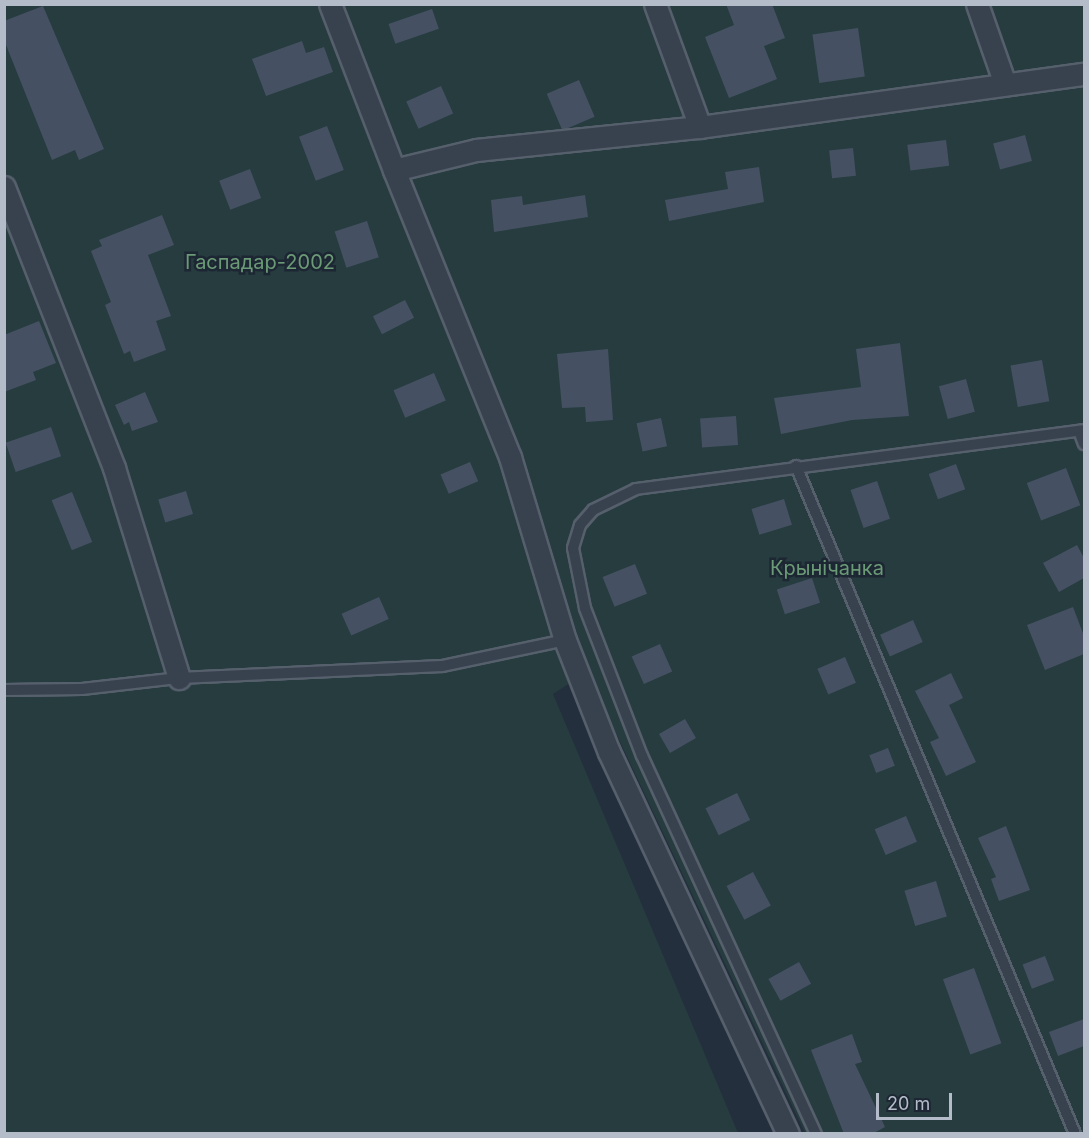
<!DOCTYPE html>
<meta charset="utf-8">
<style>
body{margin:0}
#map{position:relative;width:1089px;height:1138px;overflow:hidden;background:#242f3e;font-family:Inter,sans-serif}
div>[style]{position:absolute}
.green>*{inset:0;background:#263c3f}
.building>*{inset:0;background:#455162;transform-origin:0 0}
.roads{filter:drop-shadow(2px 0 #565f6c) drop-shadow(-2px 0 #565f6c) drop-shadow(0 2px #565f6c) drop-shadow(0 -2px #565f6c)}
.service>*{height:10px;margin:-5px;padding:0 5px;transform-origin:5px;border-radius:5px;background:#38414e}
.minor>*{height:21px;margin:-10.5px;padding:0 10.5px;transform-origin:10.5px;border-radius:10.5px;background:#38414e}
span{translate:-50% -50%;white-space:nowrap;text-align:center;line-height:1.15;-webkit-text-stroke:5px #1d2633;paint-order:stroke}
.park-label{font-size:20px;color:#6b9a76}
.frame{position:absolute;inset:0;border:6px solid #b4bcc9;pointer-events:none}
.scale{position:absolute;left:876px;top:1093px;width:76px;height:27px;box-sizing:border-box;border:3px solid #b4bcc9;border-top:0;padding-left:8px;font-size:18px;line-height:21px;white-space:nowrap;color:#b4bcc9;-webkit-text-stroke:4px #1d2633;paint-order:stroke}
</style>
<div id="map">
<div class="green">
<i style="clip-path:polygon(5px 5px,1084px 5px,1084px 1133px,805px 1133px,587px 672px,553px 694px,738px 1133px,5px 1134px)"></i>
</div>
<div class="building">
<i style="clip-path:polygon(726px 4px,772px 4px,785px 38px,764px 46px,777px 79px,729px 98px,705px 37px,734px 25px)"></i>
<i style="clip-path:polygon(43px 6px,104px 149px,79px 160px,75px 150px,52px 160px,4px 40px,4px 21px)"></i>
<i style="left:432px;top:9px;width:21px;height:46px;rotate:71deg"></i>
<i style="left:858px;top:28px;width:49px;height:46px;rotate:82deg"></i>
<i style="clip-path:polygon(302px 41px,306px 53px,324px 47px,333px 72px,266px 96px,252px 59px)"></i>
<i style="left:579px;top:80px;width:40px;height:35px;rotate:67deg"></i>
<i style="left:441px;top:86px;width:30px;height:38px;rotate:66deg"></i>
<i style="left:327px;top:126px;width:47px;height:30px;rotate:69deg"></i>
<i style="left:1025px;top:135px;width:27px;height:33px;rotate:75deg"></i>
<i style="left:946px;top:140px;width:26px;height:39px;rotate:83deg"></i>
<i style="left:853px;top:148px;width:28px;height:24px;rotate:84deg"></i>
<i style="clip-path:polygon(759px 167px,764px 202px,669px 221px,665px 200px,728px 189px,725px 172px)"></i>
<i style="left:250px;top:169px;width:31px;height:33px;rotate:69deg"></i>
<i style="clip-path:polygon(585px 195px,588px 217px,494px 232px,491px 200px,522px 196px,523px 205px)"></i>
<i style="clip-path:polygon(162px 215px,174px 245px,148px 255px,171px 316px,156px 321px,166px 350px,134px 362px,130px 351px,124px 354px,105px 305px,111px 302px,91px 251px,102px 246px,99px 240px)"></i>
<i style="left:367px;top:221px;width:38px;height:34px;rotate:72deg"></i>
<i style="left:405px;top:300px;width:20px;height:36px;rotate:63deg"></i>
<i style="clip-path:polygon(39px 321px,56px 363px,33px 372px,36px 380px,4px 392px,4px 335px)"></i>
<i style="clip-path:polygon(900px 343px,909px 416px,852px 420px,781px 434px,774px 398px,861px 387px,856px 349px)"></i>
<i style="clip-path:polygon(608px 349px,613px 420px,586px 422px,585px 407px,562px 408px,557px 354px)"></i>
<i style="left:1042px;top:360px;width:42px;height:32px;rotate:80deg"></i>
<i style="left:434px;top:373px;width:30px;height:44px;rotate:67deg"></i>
<i style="left:966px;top:379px;width:34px;height:28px;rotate:75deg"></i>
<i style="clip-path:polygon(145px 392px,158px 422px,132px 431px,129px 422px,124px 425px,115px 405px)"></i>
<i style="left:736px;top:416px;width:29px;height:36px;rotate:86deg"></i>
<i style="left:661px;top:418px;width:29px;height:25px;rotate:78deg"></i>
<i style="left:51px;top:427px;width:31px;height:48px;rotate:71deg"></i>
<i style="left:470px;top:462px;width:21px;height:32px;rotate:67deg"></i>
<i style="left:956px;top:464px;width:27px;height:29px;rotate:70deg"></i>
<i style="left:1066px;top:468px;width:40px;height:42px;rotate:69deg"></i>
<i style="left:877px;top:481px;width:40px;height:28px;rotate:71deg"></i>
<i style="left:186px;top:491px;width:24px;height:29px;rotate:73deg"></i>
<i style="left:72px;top:492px;width:54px;height:22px;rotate:68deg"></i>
<i style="left:784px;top:499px;width:27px;height:34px;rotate:73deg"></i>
<i style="clip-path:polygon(1077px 545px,1084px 558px,1084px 578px,1059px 592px,1043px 563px)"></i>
<i style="left:635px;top:564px;width:32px;height:35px;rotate:68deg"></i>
<i style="left:812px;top:578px;width:26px;height:37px;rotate:72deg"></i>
<i style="left:379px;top:597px;width:24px;height:41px;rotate:66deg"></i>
<i style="clip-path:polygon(1073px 607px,1084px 636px,1084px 654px,1045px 670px,1027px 625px)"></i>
<i style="left:913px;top:620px;width:24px;height:36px;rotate:66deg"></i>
<i style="left:660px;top:644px;width:30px;height:31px;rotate:66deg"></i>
<i style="left:845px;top:657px;width:28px;height:30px;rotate:67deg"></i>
<i style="clip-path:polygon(951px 673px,963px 698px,949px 705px,976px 762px,946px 776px,930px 742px,939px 738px,915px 691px)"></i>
<i style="left:685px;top:719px;width:22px;height:30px;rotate:60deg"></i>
<i style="left:888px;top:748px;width:19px;height:20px;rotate:69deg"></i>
<i style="left:737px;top:793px;width:30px;height:35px;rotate:64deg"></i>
<i style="left:906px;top:816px;width:28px;height:34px;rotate:67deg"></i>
<i style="clip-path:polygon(1006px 826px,1030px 890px,999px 901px,991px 879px,996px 877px,978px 838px)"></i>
<i style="left:753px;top:872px;width:38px;height:30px;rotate:62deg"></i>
<i style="left:936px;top:881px;width:37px;height:33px;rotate:73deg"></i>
<i style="left:1045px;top:956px;width:26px;height:24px;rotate:69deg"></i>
<i style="left:799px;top:962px;width:25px;height:35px;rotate:61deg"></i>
<i style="left:974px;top:968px;width:80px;height:33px;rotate:70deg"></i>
<i style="clip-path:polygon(1084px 1019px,1084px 1046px,1058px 1056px,1049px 1032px)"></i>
<i style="clip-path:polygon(852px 1034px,862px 1062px,855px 1064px,885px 1127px,872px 1134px,844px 1134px,811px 1050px)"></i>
</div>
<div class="roads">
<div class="service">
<i style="left:1079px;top:431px;width:14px;rotate:69deg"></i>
<i style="left:796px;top:466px;width:724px;rotate:67.33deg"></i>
<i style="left:4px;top:690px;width:78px;rotate:-0.7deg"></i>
<i style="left:82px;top:689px;width:98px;rotate:-6.5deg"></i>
<i style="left:179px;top:678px;width:263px;rotate:-2.6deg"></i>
<i style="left:442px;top:666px;width:126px;rotate:-11.9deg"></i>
<i style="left:816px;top:1134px;width:416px;rotate:-114.7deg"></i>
<i style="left:642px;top:756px;width:159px;rotate:-111.1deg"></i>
<i style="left:585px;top:608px;width:61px;rotate:-101.3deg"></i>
<i style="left:573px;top:548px;width:24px;rotate:-73deg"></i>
<i style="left:580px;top:525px;width:20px;rotate:-49deg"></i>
<i style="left:593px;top:510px;width:48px;rotate:-26deg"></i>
<i style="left:636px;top:489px;width:452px;rotate:-7.5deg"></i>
</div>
<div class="minor">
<i style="left:330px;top:4px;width:178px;rotate:68.9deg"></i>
<i style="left:394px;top:170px;width:84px;rotate:-13.7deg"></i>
<i style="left:476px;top:150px;width:225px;rotate:-5.9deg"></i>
<i style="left:700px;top:127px;width:388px;rotate:-7.9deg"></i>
<i style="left:655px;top:4px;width:131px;rotate:69.9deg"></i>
<i style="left:977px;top:4px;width:85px;rotate:70.7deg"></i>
<i style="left:394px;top:170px;width:310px;rotate:68deg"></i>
<i style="left:510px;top:457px;width:191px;rotate:73.3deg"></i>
<i style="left:565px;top:640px;width:120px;rotate:68.6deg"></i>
<i style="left:609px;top:752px;width:422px;rotate:64.9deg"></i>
<i style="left:4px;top:187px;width:302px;rotate:68.6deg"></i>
<i style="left:114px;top:468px;width:220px;rotate:72.8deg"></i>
</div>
</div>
<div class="park-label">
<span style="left:260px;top:262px">Гаспадар-2002</span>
<span style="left:827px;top:568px">Крынічанка</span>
</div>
<div class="frame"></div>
<div class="scale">20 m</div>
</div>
